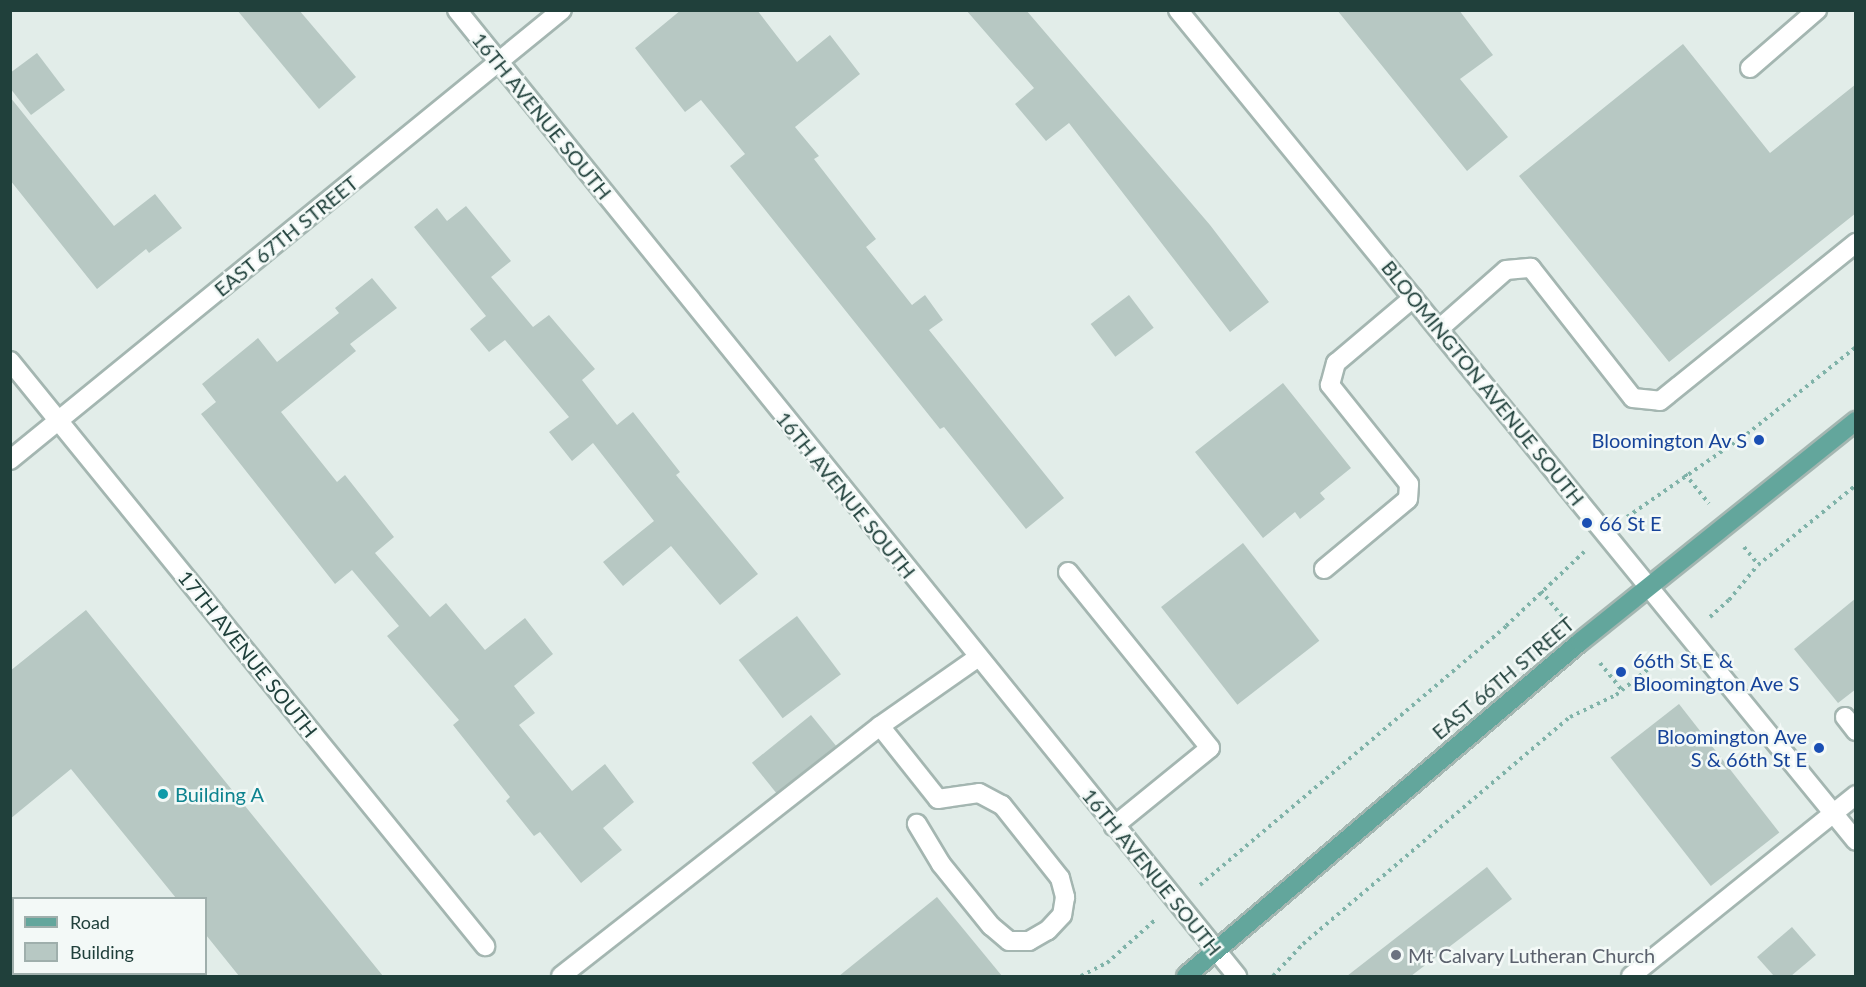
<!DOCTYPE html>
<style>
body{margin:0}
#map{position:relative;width:1866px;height:987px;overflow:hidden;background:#e2ede9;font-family:Lato,sans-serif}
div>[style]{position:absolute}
.building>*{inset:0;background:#b7c8c3;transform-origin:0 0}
.path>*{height:4px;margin-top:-2px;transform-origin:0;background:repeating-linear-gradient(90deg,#80b3a9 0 3px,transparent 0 7.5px)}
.roads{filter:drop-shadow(2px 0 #a4b6b1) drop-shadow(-2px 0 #a4b6b1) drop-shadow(0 2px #a4b6b1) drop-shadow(0 -2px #a4b6b1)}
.minor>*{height:18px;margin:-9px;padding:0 9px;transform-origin:9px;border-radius:9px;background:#fff}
.major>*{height:18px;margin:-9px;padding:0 9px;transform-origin:9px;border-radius:9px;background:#63a69c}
.dots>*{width:16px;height:16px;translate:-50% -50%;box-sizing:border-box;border:3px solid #f3f9f7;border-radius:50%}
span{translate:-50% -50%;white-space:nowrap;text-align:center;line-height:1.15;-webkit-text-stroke:5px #f3f9f7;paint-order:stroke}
.street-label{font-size:20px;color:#20403b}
.transit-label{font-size:20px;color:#164399}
.right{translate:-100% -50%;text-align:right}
.left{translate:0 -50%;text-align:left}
.culture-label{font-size:20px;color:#0d838f}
.worship-label{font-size:20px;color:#5b616d}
.frame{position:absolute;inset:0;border:12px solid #20403b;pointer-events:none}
.legend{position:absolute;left:12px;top:897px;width:195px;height:78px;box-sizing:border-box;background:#f3f9f7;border:2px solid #9fafac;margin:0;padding:8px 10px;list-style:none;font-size:18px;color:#20403b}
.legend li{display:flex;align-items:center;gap:12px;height:30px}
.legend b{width:30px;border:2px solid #9fafac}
</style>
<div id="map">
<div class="building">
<i style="clip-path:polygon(237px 10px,299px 10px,356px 77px,319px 109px)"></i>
<i style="clip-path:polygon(681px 10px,757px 10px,797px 62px,830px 35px,860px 74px,795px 127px,819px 156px,814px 159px,876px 239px,866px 247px,912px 305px,925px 295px,943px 320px,929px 330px,1064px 498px,1026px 529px,944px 427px,940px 429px,730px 166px,745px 154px,701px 100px,685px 112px,635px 48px)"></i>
<i style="clip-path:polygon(966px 10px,1026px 10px,1210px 225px,1269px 302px,1230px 332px,1069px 123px,1046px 141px,1015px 104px,1034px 88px)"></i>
<i style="clip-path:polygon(1337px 10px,1459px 10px,1493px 55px,1460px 79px,1508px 137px,1467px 171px)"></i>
<i style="clip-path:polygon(1683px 44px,1770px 153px,1856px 84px,1856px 213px,1669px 362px,1519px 176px)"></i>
<i style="clip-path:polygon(37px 53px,65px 90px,31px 115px,10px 88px,10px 73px)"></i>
<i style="clip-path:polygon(10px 97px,114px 226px,155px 194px,182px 228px,149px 253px,146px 249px,97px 289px,10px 180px)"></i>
<i style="clip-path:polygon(466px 206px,511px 261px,491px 277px,533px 327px,549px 315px,595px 369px,582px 380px,617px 425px,633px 412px,680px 472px,676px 475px,758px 574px,720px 605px,671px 546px,623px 586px,603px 562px,654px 521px,593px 443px,572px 461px,549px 432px,569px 417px,505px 340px,489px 352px,470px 329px,486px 316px,414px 227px,437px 208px,447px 221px)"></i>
<i style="clip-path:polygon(372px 278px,397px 308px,350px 344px,356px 351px,281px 412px,337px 482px,345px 475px,394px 537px,375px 553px,430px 617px,446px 603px,485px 650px,525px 618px,553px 654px,514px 686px,535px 713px,519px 725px,572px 791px,605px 764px,634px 802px,603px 828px,622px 850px,581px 883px,540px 832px,534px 836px,506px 801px,510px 797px,453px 725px,459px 720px,387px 636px,399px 626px,352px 570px,335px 584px,201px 414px,216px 402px,202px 384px,258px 338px,277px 362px,339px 313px,335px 308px)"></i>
<i style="left:1129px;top:295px;width:41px;height:48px;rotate:53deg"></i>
<i style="clip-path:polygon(1283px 383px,1351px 468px,1320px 493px,1325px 499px,1300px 519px,1295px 512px,1263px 538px,1195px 452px)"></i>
<i style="left:1243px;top:543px;width:124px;height:104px;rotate:52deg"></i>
<i style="clip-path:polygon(1856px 598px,1856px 689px,1838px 703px,1794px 649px)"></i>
<i style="clip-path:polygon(86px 610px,383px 976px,239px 976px,206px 935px,206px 898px,176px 898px,71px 769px,10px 819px,10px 671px)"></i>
<i style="left:797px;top:616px;width:73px;height:73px;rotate:53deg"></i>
<i style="left:1679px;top:704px;width:163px;height:87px;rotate:52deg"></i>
<i style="left:811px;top:715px;width:40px;height:76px;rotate:51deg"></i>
<i style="clip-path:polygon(1487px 867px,1512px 899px,1411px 976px,1347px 976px)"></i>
<i style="clip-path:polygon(937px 897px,1002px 976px,839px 976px)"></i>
<i style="clip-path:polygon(1792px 927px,1816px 955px,1791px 976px,1774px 976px,1757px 957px)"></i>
</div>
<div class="path">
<i style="left:1685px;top:474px;width:38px;rotate:51deg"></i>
<i style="left:1627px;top:517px;width:146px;rotate:-34.7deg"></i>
<i style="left:1747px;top:434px;width:139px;rotate:-38.6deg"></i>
<i style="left:1744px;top:547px;width:22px;rotate:51deg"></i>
<i style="left:1541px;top:591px;width:38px;rotate:50deg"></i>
<i style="left:1710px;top:617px;width:25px;rotate:-42deg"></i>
<i style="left:1729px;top:600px;width:45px;rotate:-50.4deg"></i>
<i style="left:1758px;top:565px;width:127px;rotate:-39.2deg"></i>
<i style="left:1600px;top:663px;width:35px;rotate:51deg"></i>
<i style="left:1200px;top:885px;width:401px;rotate:-40.2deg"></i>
<i style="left:1506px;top:626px;width:108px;rotate:-43.5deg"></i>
<i style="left:1081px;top:976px;width:29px;rotate:-27deg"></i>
<i style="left:1107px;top:963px;width:66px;rotate:-41.9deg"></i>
<i style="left:1273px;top:976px;width:44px;rotate:-46.8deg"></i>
<i style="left:1303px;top:944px;width:350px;rotate:-40.4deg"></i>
<i style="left:1570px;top:717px;width:51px;rotate:-25.6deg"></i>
<i style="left:1616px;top:695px;width:67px;rotate:-38.9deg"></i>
</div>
<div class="roads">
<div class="minor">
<i style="left:457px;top:10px;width:1242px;rotate:51.08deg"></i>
<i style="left:1178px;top:10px;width:1072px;rotate:50.79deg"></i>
<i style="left:1750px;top:68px;width:89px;rotate:-40.9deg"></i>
<i style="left:1439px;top:329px;width:89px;rotate:-41.4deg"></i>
<i style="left:1506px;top:270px;width:25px;rotate:-5deg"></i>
<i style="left:1531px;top:268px;width:165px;rotate:51.9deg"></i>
<i style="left:1633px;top:398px;width:27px;rotate:6deg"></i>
<i style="left:1660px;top:401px;width:252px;rotate:-38.9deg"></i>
<i style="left:10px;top:361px;width:754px;rotate:50.92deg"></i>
<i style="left:10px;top:460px;width:712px;rotate:-39.19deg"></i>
<i style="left:1324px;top:569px;width:109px;rotate:-39.8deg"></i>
<i style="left:1408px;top:499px;width:15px;rotate:-86deg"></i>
<i style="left:1409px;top:484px;width:127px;rotate:-128.6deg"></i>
<i style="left:1330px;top:385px;width:23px;rotate:-75deg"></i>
<i style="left:1336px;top:363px;width:101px;rotate:-40.2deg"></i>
<i style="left:1068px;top:572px;width:226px;rotate:51.1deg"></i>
<i style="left:1210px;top:748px;width:124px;rotate:140.9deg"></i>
<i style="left:1845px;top:717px;width:18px;rotate:52deg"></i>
<i style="left:880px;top:726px;width:93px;rotate:51.5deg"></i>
<i style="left:938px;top:799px;width:41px;rotate:-8.3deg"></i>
<i style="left:979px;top:793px;width:26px;rotate:28deg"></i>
<i style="left:1002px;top:805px;width:93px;rotate:51.5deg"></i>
<i style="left:1060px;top:878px;width:20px;rotate:75deg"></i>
<i style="left:1065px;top:897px;width:18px;rotate:99deg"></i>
<i style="left:1062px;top:915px;width:21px;rotate:133deg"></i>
<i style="left:1048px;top:930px;width:22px;rotate:150deg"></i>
<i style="left:1029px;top:941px;width:20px;rotate:180deg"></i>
<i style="left:1009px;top:941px;width:23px;rotate:-140deg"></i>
<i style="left:991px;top:926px;width:80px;rotate:-128.9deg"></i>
<i style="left:941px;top:864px;width:47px;rotate:-121deg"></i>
<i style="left:10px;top:925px;width:4px;rotate:-27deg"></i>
<i style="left:125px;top:974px;width:3px;rotate:45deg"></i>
<i style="left:561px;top:976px;width:405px;rotate:-38.1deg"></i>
<i style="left:880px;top:726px;width:118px;rotate:-35deg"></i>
<i style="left:1631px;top:976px;width:289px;rotate:-38.8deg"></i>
</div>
<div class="major">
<i style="left:1186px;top:976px;width:517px;rotate:-40.29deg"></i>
<i style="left:1580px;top:642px;width:354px;rotate:-38.7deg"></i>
</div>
</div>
<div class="dots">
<i style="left:1759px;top:440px;background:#1a4fb4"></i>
<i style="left:1587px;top:523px;background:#1a4fb4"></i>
<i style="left:1621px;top:672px;background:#1a4fb4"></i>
<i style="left:1819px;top:748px;background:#1a4fb4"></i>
<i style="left:163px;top:794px;background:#0f9aa8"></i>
<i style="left:1396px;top:955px;background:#6b7280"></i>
</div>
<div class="street-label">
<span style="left:542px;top:116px;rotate:51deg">16TH AVENUE SOUTH</span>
<span style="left:286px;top:236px;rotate:-39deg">EAST 67TH STREET</span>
<span style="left:1483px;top:383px;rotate:51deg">BLOOMINGTON AVENUE SOUTH</span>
<span style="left:846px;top:495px;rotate:51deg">16TH AVENUE SOUTH</span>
<span style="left:248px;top:654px;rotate:51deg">17TH AVENUE SOUTH</span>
<span style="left:1503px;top:678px;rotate:-40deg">EAST 66TH STREET</span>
<span style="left:1152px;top:872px;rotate:51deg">16TH AVENUE SOUTH</span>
</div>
<div class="transit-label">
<span class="right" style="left:1747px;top:440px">Bloomington Av S</span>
<span class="left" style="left:1599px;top:523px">66 St E</span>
<span class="left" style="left:1633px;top:672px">66th St E &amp;<br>Bloomington Ave S</span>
<span class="right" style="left:1807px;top:748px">Bloomington Ave<br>S &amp; 66th St E</span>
</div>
<div class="culture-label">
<span class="left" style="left:175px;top:794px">Building A</span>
</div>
<div class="worship-label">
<span class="left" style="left:1408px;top:955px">Mt Calvary Lutheran Church</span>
</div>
<div class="frame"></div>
<ul class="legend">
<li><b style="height:8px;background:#63a69c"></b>Road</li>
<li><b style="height:16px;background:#b7c8c3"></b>Building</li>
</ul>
</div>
